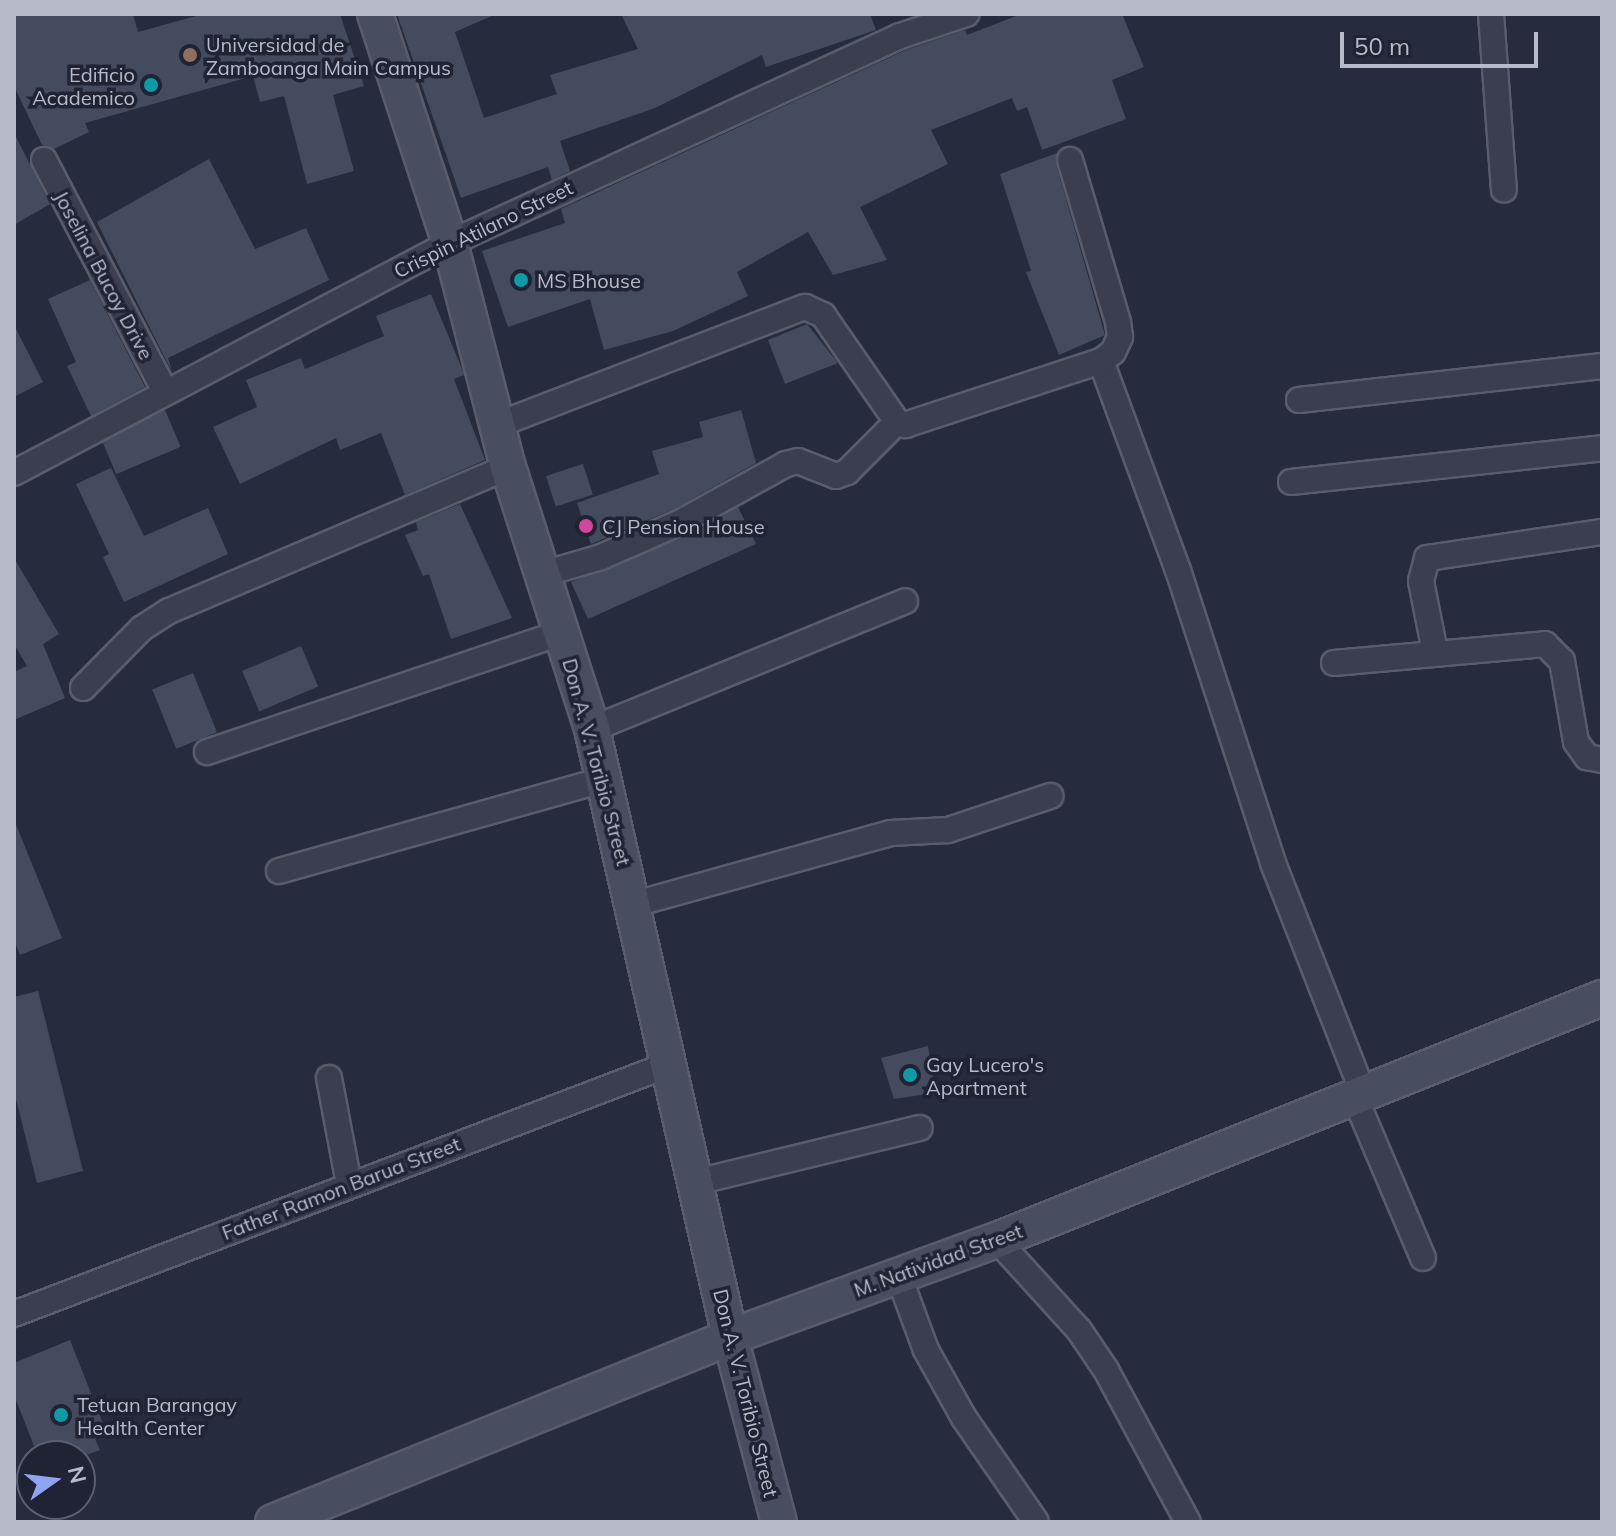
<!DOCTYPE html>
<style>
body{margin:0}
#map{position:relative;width:1616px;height:1536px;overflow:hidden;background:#262c3e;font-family:Mulish,sans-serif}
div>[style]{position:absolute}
.building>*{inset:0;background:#454b5f;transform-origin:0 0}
.roads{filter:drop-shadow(2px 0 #585c6c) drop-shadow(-2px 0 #585c6c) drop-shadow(0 2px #585c6c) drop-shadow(0 -2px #585c6c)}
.street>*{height:24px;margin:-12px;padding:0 12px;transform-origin:12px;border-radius:12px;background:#3a3e4e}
.secondary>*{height:34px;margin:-17px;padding:0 17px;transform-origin:17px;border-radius:17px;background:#484d60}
.dots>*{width:22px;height:22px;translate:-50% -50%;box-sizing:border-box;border:4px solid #1f2333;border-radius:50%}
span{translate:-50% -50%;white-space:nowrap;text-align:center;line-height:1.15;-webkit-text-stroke:7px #1f2333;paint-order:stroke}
.poi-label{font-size:20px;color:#b6bac9}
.left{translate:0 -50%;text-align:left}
.right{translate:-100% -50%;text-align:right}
.street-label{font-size:20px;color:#b6bac9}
.frame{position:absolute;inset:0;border:16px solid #b6bac9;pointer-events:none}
.north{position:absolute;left:16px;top:1440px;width:80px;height:80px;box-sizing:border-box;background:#1f2333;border:2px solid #5b5f6f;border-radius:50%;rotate:76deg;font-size:22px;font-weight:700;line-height:32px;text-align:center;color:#b6bac9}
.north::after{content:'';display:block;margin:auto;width:28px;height:36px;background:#91a4f2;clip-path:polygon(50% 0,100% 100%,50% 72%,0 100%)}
.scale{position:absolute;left:1340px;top:32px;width:198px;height:36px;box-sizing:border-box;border:4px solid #b6bac9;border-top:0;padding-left:10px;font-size:24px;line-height:28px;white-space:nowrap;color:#b6bac9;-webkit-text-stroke:6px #1f2333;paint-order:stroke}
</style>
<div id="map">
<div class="building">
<i style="clip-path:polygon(14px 14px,133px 14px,138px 32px,203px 14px,340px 14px,364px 86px,333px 95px,354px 171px,307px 184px,284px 96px,260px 102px,253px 76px,85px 123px,89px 132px,54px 149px,42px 145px,14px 86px)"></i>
<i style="clip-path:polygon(397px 14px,496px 14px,455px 32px,484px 118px,557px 94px,550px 75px,638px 49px,621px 14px,870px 14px,876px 30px,766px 67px,762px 55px,655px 108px,560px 141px,570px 171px,552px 180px,548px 167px,461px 198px)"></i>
<i style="clip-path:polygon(1021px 14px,1122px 14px,1144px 67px,1112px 80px,1126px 119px,1042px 150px,1027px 107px,1017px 111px,1012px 98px,931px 130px,948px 164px,860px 207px,887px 260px,833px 275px,808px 232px,737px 272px,748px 296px,673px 331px,604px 350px,590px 299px,508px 327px,482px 251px,565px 223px,561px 209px,906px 50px,965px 30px,967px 35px)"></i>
<i style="clip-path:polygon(14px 133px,50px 204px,14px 225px)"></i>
<i style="clip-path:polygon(1057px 153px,1056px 164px,1105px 335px,1059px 355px,1026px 272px,1031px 271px,1000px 174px)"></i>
<i style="clip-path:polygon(209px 159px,255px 249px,306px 228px,329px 280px,168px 358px,172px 372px,97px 222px)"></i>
<i style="clip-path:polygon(90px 280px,145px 387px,91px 416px,67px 366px,76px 362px,48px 299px)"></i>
<i style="clip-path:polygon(431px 294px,462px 369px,464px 375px,454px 379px,485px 460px,405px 495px,381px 433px,340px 450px,336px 438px,240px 484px,213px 427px,257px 407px,246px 380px,301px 358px,305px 369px,384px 336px,376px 316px)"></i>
<i style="clip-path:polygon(807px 324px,838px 363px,785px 384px,768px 340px)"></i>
<i style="clip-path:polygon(14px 325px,43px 382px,14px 397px)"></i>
<i style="left:165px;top:410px;width:40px;height:70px;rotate:67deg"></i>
<i style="clip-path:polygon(741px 410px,756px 463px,674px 509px,591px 544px,577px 503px,659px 474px,652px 451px,703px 437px,699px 422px)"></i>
<i style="left:583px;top:464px;width:32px;height:39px;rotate:72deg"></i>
<i style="clip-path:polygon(111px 468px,144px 536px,208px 508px,228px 554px,124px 602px,103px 557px,109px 554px,76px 484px)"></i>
<i style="clip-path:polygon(460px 504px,512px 618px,451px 639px,429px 574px,423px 576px,405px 535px,418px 530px,416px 522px)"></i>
<i style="clip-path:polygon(738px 507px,756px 544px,588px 619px,571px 582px,687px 536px)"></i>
<i style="clip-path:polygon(14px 558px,59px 634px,43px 644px,65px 698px,14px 720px,14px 672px,27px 666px,14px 644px)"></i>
<i style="left:301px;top:646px;width:44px;height:64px;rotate:67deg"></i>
<i style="left:193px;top:673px;width:64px;height:44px;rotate:68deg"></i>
<i style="clip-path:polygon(15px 822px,62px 938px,20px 955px,14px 940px)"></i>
<i style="clip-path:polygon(38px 991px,83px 1171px,37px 1183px,14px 1091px,14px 997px)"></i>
<i style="clip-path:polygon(928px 1046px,935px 1093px,894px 1099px,881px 1058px)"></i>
<i style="clip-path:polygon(70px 1340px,107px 1434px,95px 1439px,100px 1450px,84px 1456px,38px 1456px,14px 1395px,14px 1363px)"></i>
</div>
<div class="roads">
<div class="street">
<i style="left:1491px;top:14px;width:176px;rotate:85.8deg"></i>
<i style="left:44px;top:160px;width:259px;rotate:62.4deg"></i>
<i style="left:1101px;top:361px;width:223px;rotate:69.8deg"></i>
<i style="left:1178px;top:570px;width:308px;rotate:72deg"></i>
<i style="left:1273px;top:863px;width:244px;rotate:68.6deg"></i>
<i style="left:1299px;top:400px;width:305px;rotate:-6.4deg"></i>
<i style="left:497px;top:425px;width:330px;rotate:-21deg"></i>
<i style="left:805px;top:307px;width:20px;rotate:24deg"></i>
<i style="left:823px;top:315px;width:130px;rotate:55.3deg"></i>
<i style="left:897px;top:422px;width:9px;rotate:21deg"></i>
<i style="left:905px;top:425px;width:206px;rotate:-18.1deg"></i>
<i style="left:1101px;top:361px;width:15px;rotate:-37deg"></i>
<i style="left:1113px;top:352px;width:17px;rotate:-65deg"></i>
<i style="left:1120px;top:337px;width:15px;rotate:-98deg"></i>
<i style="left:1118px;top:322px;width:169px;rotate:-106.5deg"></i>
<i style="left:14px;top:473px;width:493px;rotate:-27.8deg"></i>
<i style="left:450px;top:243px;width:495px;rotate:-24.7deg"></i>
<i style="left:900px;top:36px;width:70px;rotate:-18.4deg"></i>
<i style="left:1291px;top:482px;width:313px;rotate:-6.2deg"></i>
<i style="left:543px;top:574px;width:60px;rotate:-16.3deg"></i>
<i style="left:601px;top:557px;width:87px;rotate:-23.6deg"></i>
<i style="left:681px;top:522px;width:120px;rotate:-28.9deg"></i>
<i style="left:786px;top:464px;width:12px;rotate:-14deg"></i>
<i style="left:798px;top:461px;width:41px;rotate:21.5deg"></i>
<i style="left:836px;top:476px;width:12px;rotate:-20deg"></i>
<i style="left:847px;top:472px;width:71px;rotate:-45deg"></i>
<i style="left:1435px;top:652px;width:72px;rotate:-101.2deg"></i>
<i style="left:1421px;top:581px;width:24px;rotate:-75deg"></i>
<i style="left:1427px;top:558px;width:177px;rotate:-8.5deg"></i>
<i style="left:1334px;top:663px;width:212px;rotate:-5.1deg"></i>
<i style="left:1545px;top:644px;width:24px;rotate:45deg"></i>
<i style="left:1562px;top:661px;width:82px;rotate:80.2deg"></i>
<i style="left:1576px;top:742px;width:19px;rotate:54deg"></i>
<i style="left:1587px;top:757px;width:15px;rotate:11deg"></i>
<i style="left:83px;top:688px;width:83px;rotate:-45.5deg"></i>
<i style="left:141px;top:629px;width:33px;rotate:-33deg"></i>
<i style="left:169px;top:611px;width:368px;rotate:-23deg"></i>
<i style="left:592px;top:729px;width:338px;rotate:-22.2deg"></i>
<i style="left:207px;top:752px;width:373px;rotate:-18.6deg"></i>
<i style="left:279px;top:871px;width:337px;rotate:-15.7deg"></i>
<i style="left:635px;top:904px;width:266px;rotate:-15.5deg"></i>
<i style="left:891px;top:833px;width:57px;rotate:-3deg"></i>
<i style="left:948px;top:830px;width:108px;rotate:-18.4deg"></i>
<i style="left:329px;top:1078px;width:108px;rotate:79.3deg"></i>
<i style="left:1353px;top:1093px;width:179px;rotate:67deg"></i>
<i style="left:696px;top:1182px;width:230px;rotate:-13.6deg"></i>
<i style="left:997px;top:1240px;width:122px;rotate:47.7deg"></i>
<i style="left:1079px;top:1330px;width:48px;rotate:56deg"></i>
<i style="left:1106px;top:1370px;width:173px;rotate:61.7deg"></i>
<i style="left:898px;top:1274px;width:81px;rotate:69.8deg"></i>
<i style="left:926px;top:1350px;width:78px;rotate:60.8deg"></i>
<i style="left:964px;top:1418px;width:126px;rotate:55.3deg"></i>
<i style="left:14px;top:1314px;width:702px;rotate:-20.86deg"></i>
</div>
<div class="secondary">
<i style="left:375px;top:14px;width:241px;rotate:71.9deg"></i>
<i style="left:450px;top:243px;width:231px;rotate:75.5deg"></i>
<i style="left:508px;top:467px;width:275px;rotate:72.2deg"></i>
<i style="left:592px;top:729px;width:623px;rotate:77.21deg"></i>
<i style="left:730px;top:1337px;width:191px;rotate:75.2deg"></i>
<i style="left:273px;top:1522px;width:493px;rotate:-22deg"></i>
<i style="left:730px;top:1337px;width:284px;rotate:-20deg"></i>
<i style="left:997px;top:1240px;width:652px;rotate:-21.8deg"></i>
</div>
</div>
<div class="dots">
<i style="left:190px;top:55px;background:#8d6e63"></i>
<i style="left:151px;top:85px;background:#0f9aa8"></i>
<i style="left:521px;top:280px;background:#0f9aa8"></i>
<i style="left:586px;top:526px;background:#d1479c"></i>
<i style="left:910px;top:1075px;background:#0f9aa8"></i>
<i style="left:61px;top:1415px;background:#0f9aa8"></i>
</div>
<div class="poi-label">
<span class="left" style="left:206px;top:56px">Universidad de<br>Zamboanga Main Campus</span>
<span class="right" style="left:135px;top:86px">Edificio<br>Academico</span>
<span class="left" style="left:537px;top:280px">MS Bhouse</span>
<span class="left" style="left:602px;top:526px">CJ Pension House</span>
<span class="left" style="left:926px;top:1076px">Gay Lucero's<br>Apartment</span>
<span class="left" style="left:77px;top:1416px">Tetuan Barangay<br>Health Center</span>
</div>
<div class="street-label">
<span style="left:483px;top:229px;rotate:-26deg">Crispin Atilano Street</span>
<span style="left:104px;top:275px;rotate:62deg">Joselina Bucoy Drive</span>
<span style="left:597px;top:762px;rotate:75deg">Don A. V. Toribio Street</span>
<span style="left:341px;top:1188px;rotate:-21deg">Father Ramon Barua Street</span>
<span style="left:938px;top:1260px;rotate:-20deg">M. Natividad Street</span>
<span style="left:746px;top:1393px;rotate:76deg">Don A. V. Toribio Street</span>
</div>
<div class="frame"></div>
<div class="north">N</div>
<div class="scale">50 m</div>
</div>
